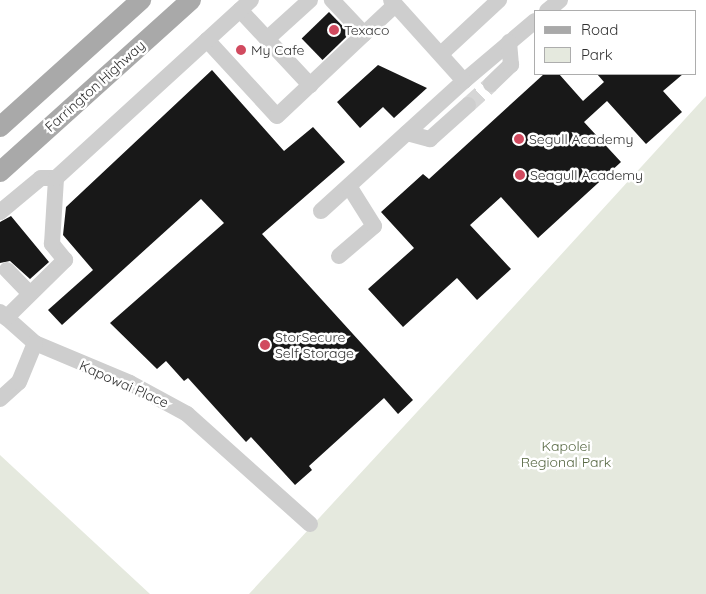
<!DOCTYPE html>
<style>
body{margin:0}
#map{position:relative;width:706px;height:594px;overflow:hidden;background:#fff;font-family:Quicksand,sans-serif}
div>[style]{position:absolute}
.green>*{inset:0;background:#e5e9de}
.building>*{inset:0;background:#181818;transform-origin:0 0}
.minor-tunnel>*{height:16px;margin-top:-8px;transform-origin:0;background:repeating-linear-gradient(90deg,#d6d6d6 0 16px,transparent 0 24px)}
.minor>*{height:16px;margin:-8px;padding:0 8px;transform-origin:8px;border-radius:8px;background:#cecece}
.major>*{height:20px;margin:-10px;padding:0 10px;transform-origin:10px;border-radius:10px;background:#a9a9a9}
.dots>*{width:14px;height:14px;translate:-50% -50%;box-sizing:border-box;border:2px solid #fff;border-radius:50%}
span{translate:-50% -50%;white-space:nowrap;text-align:center;line-height:1.15;-webkit-text-stroke:5px #fff;paint-order:stroke}
.poi-label{font-size:14px;color:#313131}
.left{translate:0 -50%;text-align:left}
.street-label{font-size:14px;color:#313131}
.park-label{font-size:14px;color:#576843}
.legend{position:absolute;left:534px;top:10px;width:162px;height:65px;box-sizing:border-box;background:#fff;border:1px solid #adadad;margin:0;padding:6px 9px;list-style:none;font-size:15px;color:#313131}
.legend li{display:flex;align-items:center;gap:10px;height:25px}
.legend b{width:25px;border:1px solid #adadad}
</style>
<div id="map">
<div class="green">
<i style="clip-path:polygon(706px 96px,706px 594px,249px 594px,441px 386px)"></i>
<i style="clip-path:polygon(0 455px,150px 594px,0 594px)"></i>
</div>
<div class="building">
<i style="left:329px;top:12px;width:30px;height:38px;rotate:46deg"></i>
<i style="clip-path:polygon(378px 65px,427px 88px,394px 118px,383px 107px,360px 128px,337px 102px)"></i>
<i style="clip-path:polygon(212px 70px,284px 151px,313px 127px,345px 162px,262px 234px,413px 400px,398px 414px,384px 398px,309px 466px,312px 470px,295px 485px,251px 437px,246px 442px,188px 378px,184px 381px,166px 361px,157px 369px,110px 323px,224px 223px,201px 199px,62px 325px,48px 310px,93px 270px,63px 235px,66px 207px)"></i>
<i style="clip-path:polygon(544px 74px,559px 74px,583px 101px,604px 82px,597px 74px,683px 74px,663px 91px,682px 112px,646px 144px,607px 101px,584px 122px,621px 162px,538px 238px,501px 197px,470px 225px,511px 269px,477px 300px,457px 278px,403px 327px,368px 289px,414px 248px,381px 212px,423px 174px,429px 179px)"></i>
<i style="clip-path:polygon(11px 216px,49px 262px,30px 279px,10px 261px,0 263px,0 222px)"></i>
</div>
<div class="minor-tunnel">
<i style="left:468px;top:105px;width:31px;rotate:-42deg"></i>
</div>
<div class="minor">
<i style="left:240px;top:10px;width:103px;rotate:47deg"></i>
<i style="left:547px;top:11px;width:17px;rotate:-40deg"></i>
<i style="left:364px;top:34px;width:42px;rotate:-43.1deg"></i>
<i style="left:267px;top:39px;width:58px;rotate:-42.2deg"></i>
<i style="left:207px;top:40px;width:103px;rotate:47.4deg"></i>
<i style="left:277px;top:116px;width:120px;rotate:-43.3deg"></i>
<i style="left:364px;top:34px;width:47px;rotate:-133.3deg"></i>
<i style="left:442px;top:53px;width:78px;rotate:-42.9deg"></i>
<i style="left:464px;top:81px;width:93px;rotate:-40.2deg"></i>
<i style="left:491px;top:84px;width:28px;rotate:-44deg"></i>
<i style="left:511px;top:65px;width:23px;rotate:-95deg"></i>
<i style="left:407px;top:133px;width:24px;rotate:15deg"></i>
<i style="left:430px;top:139px;width:51px;rotate:-41.8deg"></i>
<i style="left:321px;top:211px;width:193px;rotate:-42.3deg"></i>
<i style="left:464px;top:81px;width:109px;rotate:-132deg"></i>
<i style="left:0;top:212px;width:53px;rotate:-39.7deg"></i>
<i style="left:41px;top:178px;width:15px"></i>
<i style="left:339px;top:256px;width:46px;rotate:-40.6deg"></i>
<i style="left:374px;top:226px;width:47px;rotate:-122deg"></i>
<i style="left:7px;top:270px;width:33px;rotate:46deg"></i>
<i style="left:0;top:312px;width:47px;rotate:41.5deg"></i>
<i style="left:35px;top:343px;width:103px;rotate:22.8deg"></i>
<i style="left:130px;top:383px;width:65px;rotate:28.5deg"></i>
<i style="left:187px;top:414px;width:165px;rotate:41.8deg"></i>
<i style="left:6px;top:318px;width:83px;rotate:-44.5deg"></i>
<i style="left:65px;top:260px;width:21px;rotate:-129deg"></i>
<i style="left:52px;top:244px;width:66px;rotate:-86.5deg"></i>
<i style="left:56px;top:178px;width:264px;rotate:-42.4deg"></i>
<i style="left:0;top:399px;width:25px;rotate:-42deg"></i>
<i style="left:19px;top:382px;width:42px;rotate:-67.7deg"></i>
</div>
<div class="major">
<i style="left:0;top:127px;width:190px;rotate:-42deg"></i>
<i style="left:0;top:172px;width:257px;rotate:-42deg"></i>
</div>
<div class="dots">
<i style="left:334px;top:30px;background:#d14a5f"></i>
<i style="left:241px;top:50px;background:#d14a5f"></i>
<i style="left:519px;top:139px;background:#d14a5f"></i>
<i style="left:520px;top:175px;background:#d14a5f"></i>
<i style="left:265px;top:345px;background:#d14a5f"></i>
</div>
<div class="poi-label">
<span class="left" style="left:344px;top:30px">Texaco</span>
<span class="left" style="left:251px;top:50px">My Cafe</span>
<span class="left" style="left:529px;top:139px">Segull Academy</span>
<span class="left" style="left:530px;top:175px">Seagull Academy</span>
<span class="left" style="left:275px;top:345px">StorSecure<br>Self Storage</span>
</div>
<div class="street-label">
<span style="left:95px;top:86px;rotate:-42deg">Farrington Highway</span>
<span style="left:124px;top:384px;rotate:24deg">Kapowai Place</span>
</div>
<div class="park-label">
<span style="left:566px;top:454px">Kapolei<br>Regional Park</span>
</div>
<ul class="legend">
<li><b style="height:6px;background:#a9a9a9"></b>Road</li>
<li><b style="height:14px;background:#e5e9de"></b>Park</li>
</ul>
</div>
